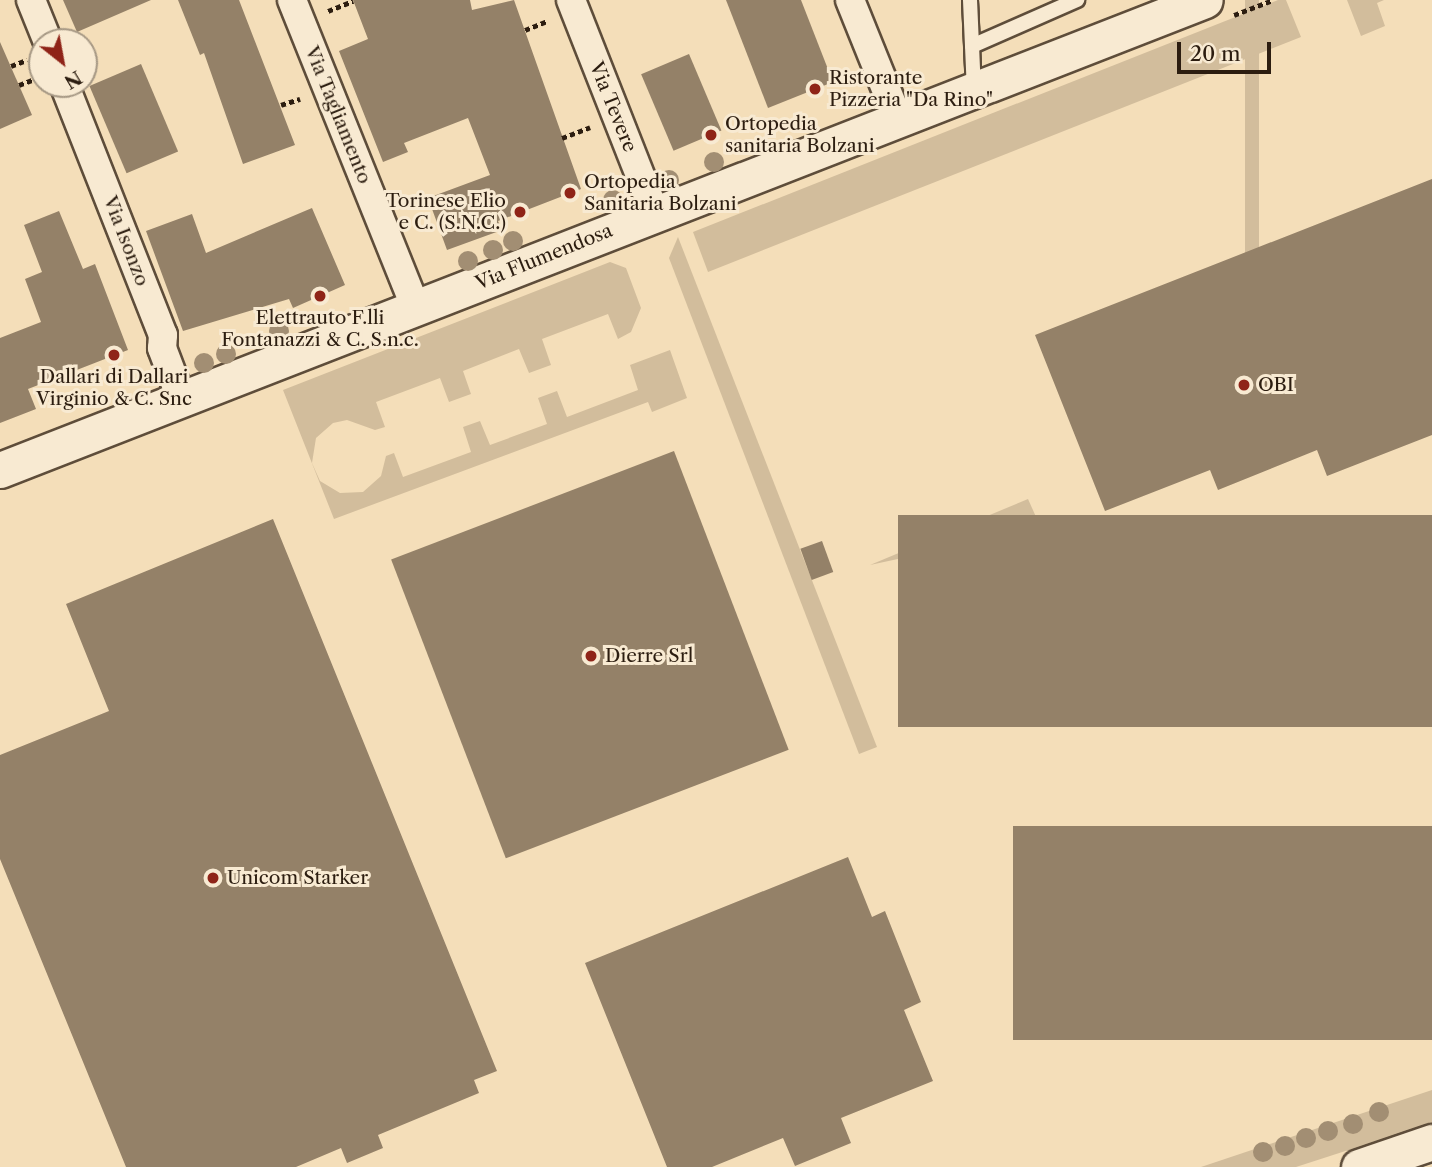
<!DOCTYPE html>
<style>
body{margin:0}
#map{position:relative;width:1432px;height:1167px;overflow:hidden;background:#f4deb9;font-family:"Libre Caslon Text",serif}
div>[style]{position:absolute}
.green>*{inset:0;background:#d2bd9c;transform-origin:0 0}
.building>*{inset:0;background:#948168;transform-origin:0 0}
.path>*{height:4.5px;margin-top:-2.25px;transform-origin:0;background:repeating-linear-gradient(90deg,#2c1d10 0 5px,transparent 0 8.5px)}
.roads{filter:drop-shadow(2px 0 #5e4d3a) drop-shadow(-2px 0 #5e4d3a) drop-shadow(0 2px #5e4d3a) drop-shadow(0 -2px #5e4d3a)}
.service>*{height:14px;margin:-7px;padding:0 7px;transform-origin:7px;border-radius:7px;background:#f8ead2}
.minor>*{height:28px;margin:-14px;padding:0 14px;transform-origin:14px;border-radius:14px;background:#f8ead2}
.tertiary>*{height:35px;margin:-17.5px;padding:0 17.5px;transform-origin:17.5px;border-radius:17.5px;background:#f8ead2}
.trees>*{width:20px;height:20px;margin:-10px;border-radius:50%;background:#a28e73}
.dots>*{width:19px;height:19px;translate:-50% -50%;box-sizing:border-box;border:4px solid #f8ead2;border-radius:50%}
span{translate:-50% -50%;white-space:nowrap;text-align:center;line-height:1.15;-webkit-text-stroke:6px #f8ead2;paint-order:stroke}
.poi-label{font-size:19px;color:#2c1d10}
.left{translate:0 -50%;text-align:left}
.right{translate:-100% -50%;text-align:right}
.street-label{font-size:19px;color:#2c1d10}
.north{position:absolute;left:28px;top:28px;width:70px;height:70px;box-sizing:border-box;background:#f8ead2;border:2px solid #a69884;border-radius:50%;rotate:149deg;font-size:19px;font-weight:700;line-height:28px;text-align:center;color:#2c1d10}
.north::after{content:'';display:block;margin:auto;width:24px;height:32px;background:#8f2418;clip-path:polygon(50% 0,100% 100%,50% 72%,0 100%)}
.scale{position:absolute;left:1177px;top:42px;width:94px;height:32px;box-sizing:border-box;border:4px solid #2c1d10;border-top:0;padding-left:9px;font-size:21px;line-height:24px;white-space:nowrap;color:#2c1d10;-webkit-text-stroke:5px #f8ead2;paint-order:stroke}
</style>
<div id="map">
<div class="green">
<i style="left:1245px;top:0;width:14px;height:426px"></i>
<i style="clip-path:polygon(1278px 0,1286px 0,1301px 37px,708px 272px,693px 232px)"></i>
<i style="clip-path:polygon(1347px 0,1384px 0,1377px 3px,1385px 26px,1361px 36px)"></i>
<i style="clip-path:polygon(678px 237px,877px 747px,859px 754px,669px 258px)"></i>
<i style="clip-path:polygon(610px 262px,626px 268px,641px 308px,631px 332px,618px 339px,608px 314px,542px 339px,551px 365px,529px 373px,519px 349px,463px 371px,471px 394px,449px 402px,440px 378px,376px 402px,385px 427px,375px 430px,347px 420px,333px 423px,316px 438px,312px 463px,320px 481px,340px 493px,363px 492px,381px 476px,386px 456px,394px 453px,403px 477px,471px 452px,463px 427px,480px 421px,490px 445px,547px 424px,538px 398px,557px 391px,567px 417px,638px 390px,630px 365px,670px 350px,687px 398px,652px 412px,648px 402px,334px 519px,283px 390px)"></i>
<i style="clip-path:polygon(1028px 499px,1041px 528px,870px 565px)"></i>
<i style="clip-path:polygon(1432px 1090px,1432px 1123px,1296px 1167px,1201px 1167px)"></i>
</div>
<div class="building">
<i style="clip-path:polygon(63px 0,151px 0,77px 32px)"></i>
<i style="clip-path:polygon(178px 0,239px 0,295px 145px,243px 164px,204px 53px,200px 55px)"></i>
<i style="clip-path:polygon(353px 0,470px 0,472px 10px,514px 0,581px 189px,498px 221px,502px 230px,447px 250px,428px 198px,490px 175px,468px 118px,404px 143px,408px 152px,383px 162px,339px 51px,368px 39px)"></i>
<i style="clip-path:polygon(726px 0,801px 0,833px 82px,768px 108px)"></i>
<i style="clip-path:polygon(0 42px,32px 115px,0 129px)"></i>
<i style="left:689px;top:54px;width:83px;height:52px;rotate:67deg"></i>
<i style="left:141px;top:64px;width:95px;height:56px;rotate:67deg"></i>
<i style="clip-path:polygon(1432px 179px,1432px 435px,1327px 476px,1317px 450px,1218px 490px,1210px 470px,1105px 511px,1035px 335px)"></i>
<i style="clip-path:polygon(312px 208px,345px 285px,293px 308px,289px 299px,183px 331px,146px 231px,192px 214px,206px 253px)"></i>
<i style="clip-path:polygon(59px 211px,83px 269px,95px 264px,128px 350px,28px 389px,36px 409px,0 423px,0 338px,41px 322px,25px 279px,42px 272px,24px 225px)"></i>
<i style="left:674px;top:451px;width:320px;height:303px;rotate:69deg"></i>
<i style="left:1432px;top:515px;width:212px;height:534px;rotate:90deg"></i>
<i style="clip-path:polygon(273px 519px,497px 1071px,474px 1080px,479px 1093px,378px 1135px,383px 1148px,347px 1163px,341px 1148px,296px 1167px,126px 1167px,0 859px,0 755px,109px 711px,66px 604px)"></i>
<i style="left:822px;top:541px;width:33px;height:23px;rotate:70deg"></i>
<i style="left:1432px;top:826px;width:214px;height:419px;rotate:90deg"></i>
<i style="clip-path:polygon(848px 857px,872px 917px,885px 911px,921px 1002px,904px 1010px,933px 1081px,841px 1118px,851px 1143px,795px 1166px,783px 1138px,712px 1167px,667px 1167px,585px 963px)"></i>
</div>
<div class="path">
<i style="left:328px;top:11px;width:27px;rotate:-22deg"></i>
<i style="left:1234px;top:15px;width:42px;rotate:-21deg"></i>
<i style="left:525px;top:30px;width:24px;rotate:-22deg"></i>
<i style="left:11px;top:66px;width:17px;rotate:-21deg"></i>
<i style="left:19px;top:85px;width:17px;rotate:-21deg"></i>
<i style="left:281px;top:105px;width:20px;rotate:-18deg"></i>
<i style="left:562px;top:138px;width:30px;rotate:-21deg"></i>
</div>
<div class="roads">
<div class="service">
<i style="left:970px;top:0;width:90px;rotate:87.5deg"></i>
<i style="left:972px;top:46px;width:115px;rotate:-23.7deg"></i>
</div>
<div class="minor">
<i style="left:31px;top:0;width:45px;rotate:68deg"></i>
<i style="left:292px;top:0;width:332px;rotate:68.1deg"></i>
<i style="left:571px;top:0;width:229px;rotate:68.5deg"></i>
<i style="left:850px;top:0;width:128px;rotate:68deg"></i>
<i style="left:64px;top:84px;width:270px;rotate:68.5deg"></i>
<i style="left:163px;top:335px;width:13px;rotate:94deg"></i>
<i style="left:162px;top:348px;width:53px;rotate:69.2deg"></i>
</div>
<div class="tertiary">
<i style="left:0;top:470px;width:1293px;rotate:-21.31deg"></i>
<i style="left:1359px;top:1167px;width:77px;rotate:-18.9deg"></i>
</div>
</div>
<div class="trees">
<i style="left:714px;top:162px"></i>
<i style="left:669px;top:180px"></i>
<i style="left:613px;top:200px"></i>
<i style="left:513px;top:241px"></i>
<i style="left:493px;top:250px"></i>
<i style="left:468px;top:261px"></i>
<i style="left:279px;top:331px"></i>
<i style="left:226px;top:354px"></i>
<i style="left:204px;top:363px"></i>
<i style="left:1379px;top:1112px"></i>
<i style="left:1353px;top:1124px"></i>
<i style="left:1328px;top:1131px"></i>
<i style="left:1306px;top:1138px"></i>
<i style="left:1285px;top:1146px"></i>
<i style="left:1263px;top:1152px"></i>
</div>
<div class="dots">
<i style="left:815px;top:89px;background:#8f2418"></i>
<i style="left:711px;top:135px;background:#8f2418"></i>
<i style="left:570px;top:193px;background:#8f2418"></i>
<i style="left:520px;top:212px;background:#8f2418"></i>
<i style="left:320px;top:296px;background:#8f2418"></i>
<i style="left:114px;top:355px;background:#8f2418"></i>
<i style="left:1244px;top:385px;background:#8f2418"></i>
<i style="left:591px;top:656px;background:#8f2418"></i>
<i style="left:213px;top:878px;background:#8f2418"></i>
</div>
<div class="poi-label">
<span class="left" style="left:829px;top:89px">Ristorante<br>Pizzeria "Da Rino"</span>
<span class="left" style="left:725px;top:135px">Ortopedia<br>sanitaria Bolzani</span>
<span class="left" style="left:584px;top:193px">Ortopedia<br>Sanitaria Bolzani</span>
<span class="right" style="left:506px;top:212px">Torinese Elio<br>e C. (S.N.C.)</span>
<span style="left:320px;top:329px">Elettrauto F.lli<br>Fontanazzi &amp; C. S.n.c.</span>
<span style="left:114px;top:388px">Dallari di Dallari<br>Virginio &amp; C. Snc</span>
<span class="left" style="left:1258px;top:385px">OBI</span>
<span class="left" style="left:605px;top:656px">Dierre Srl</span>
<span class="left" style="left:227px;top:878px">Unicom Starker</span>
</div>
<div class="street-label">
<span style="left:613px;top:107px;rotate:68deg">Via Tevere</span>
<span style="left:338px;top:115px;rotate:68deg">Via Tagliamento</span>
<span style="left:126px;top:241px;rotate:69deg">Via Isonzo</span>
<span style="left:544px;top:257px;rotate:-22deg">Via Flumendosa</span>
</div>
<div class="north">N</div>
<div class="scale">20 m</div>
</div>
